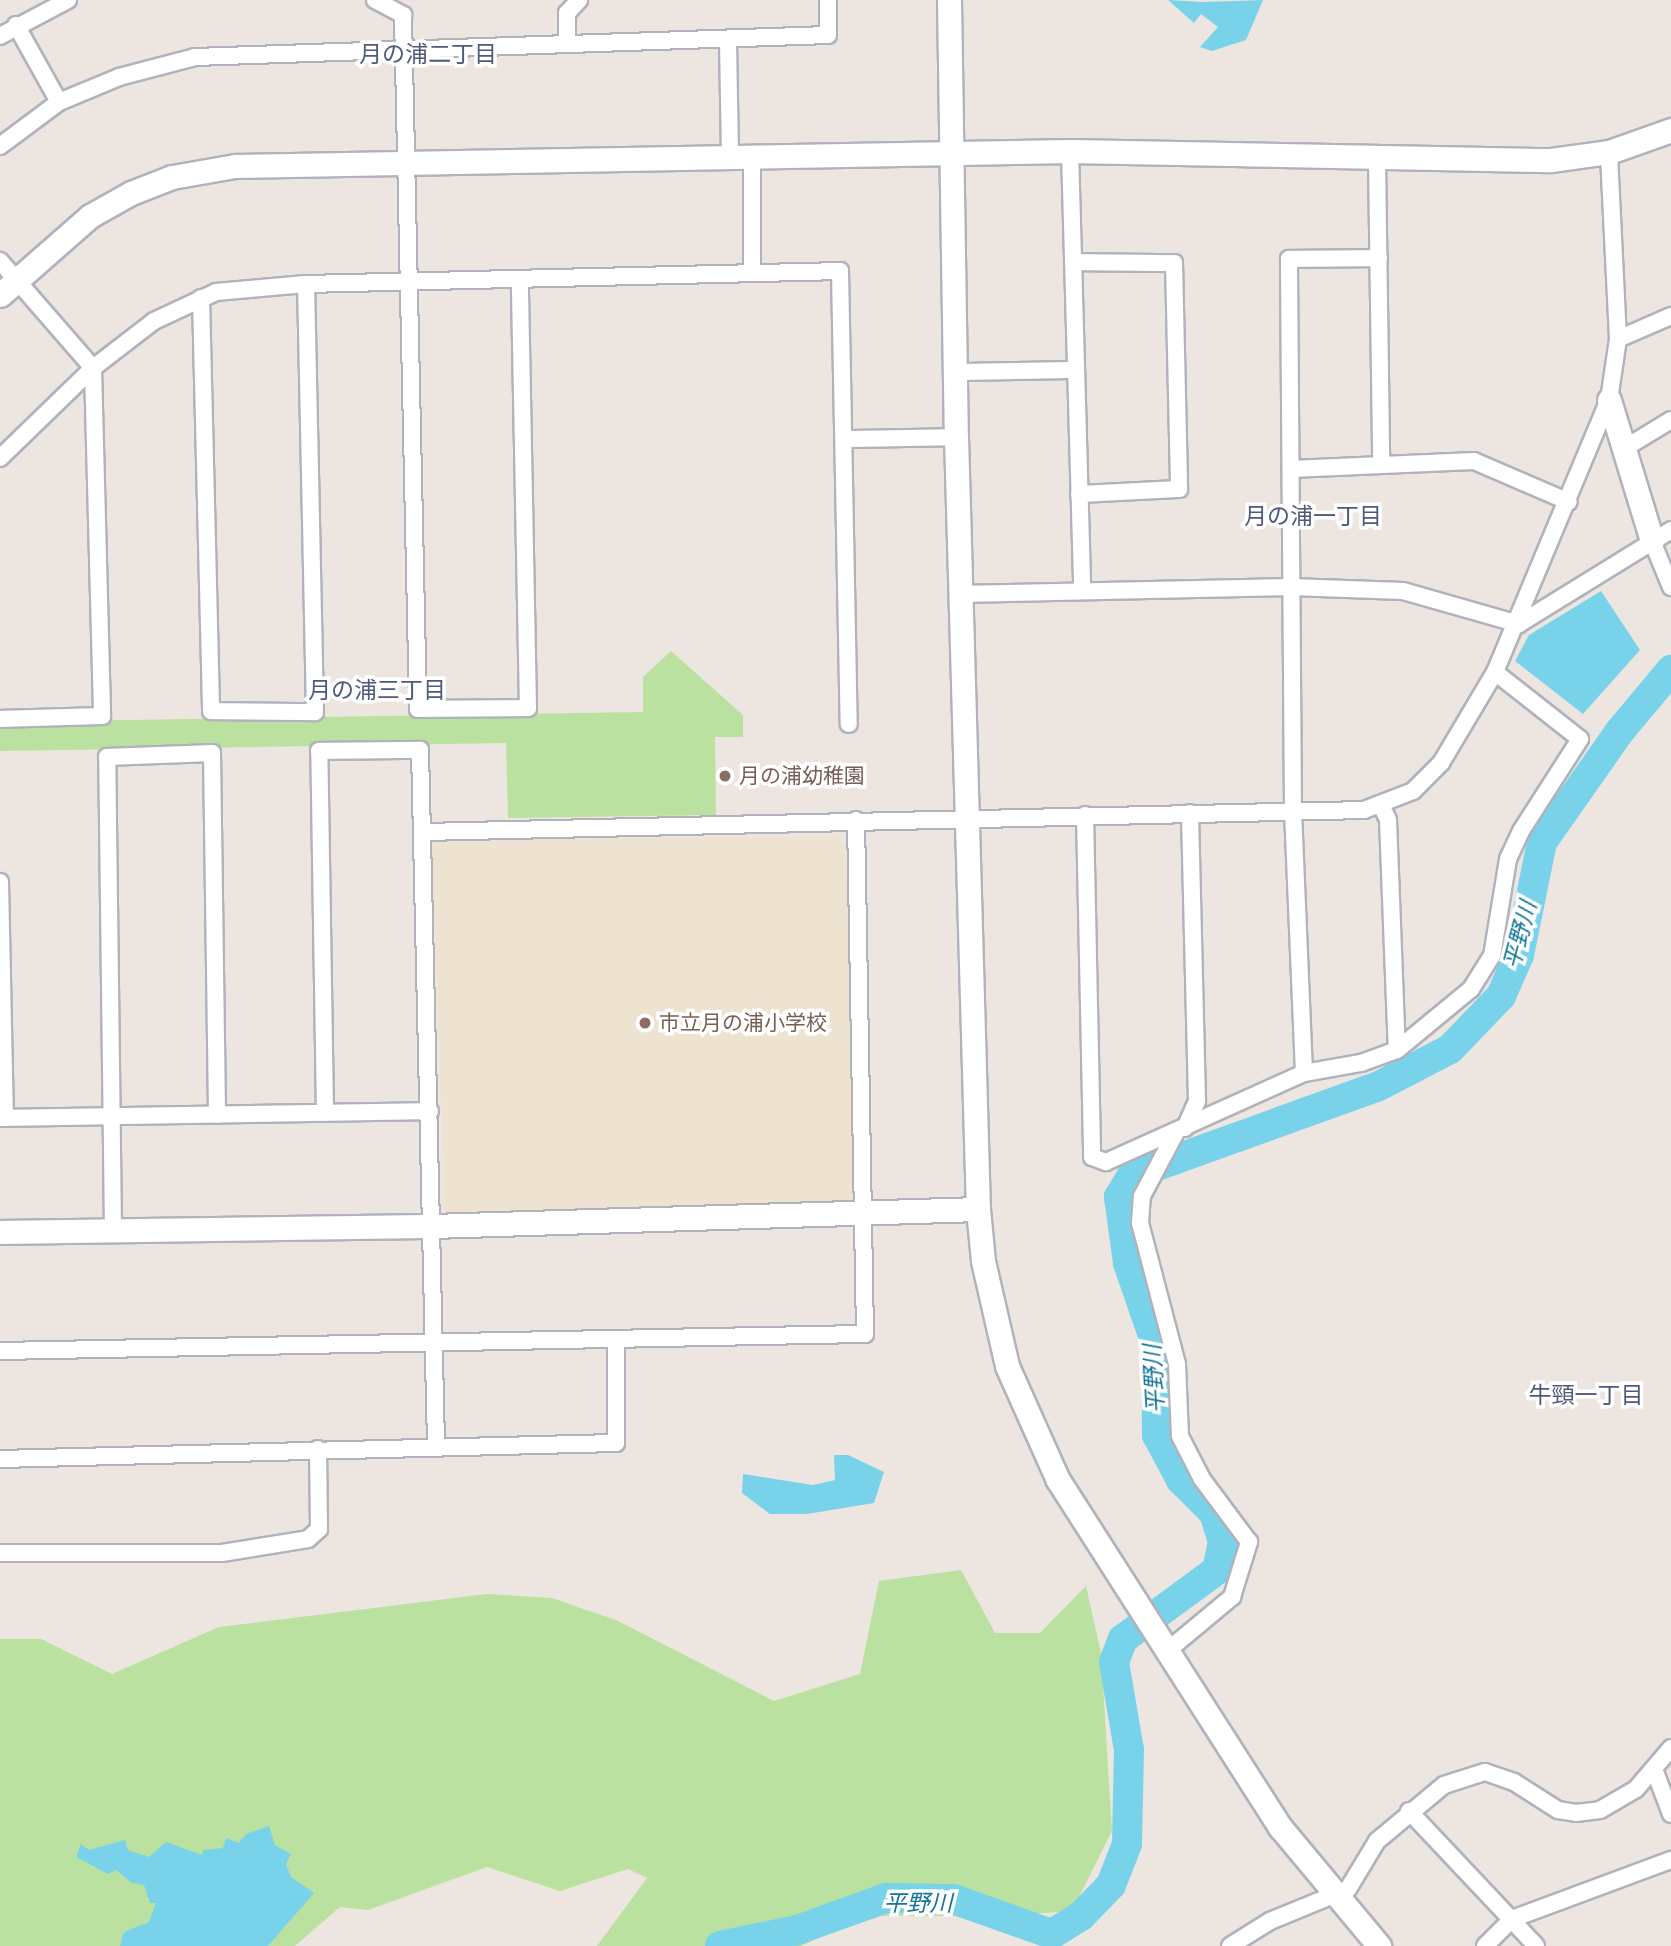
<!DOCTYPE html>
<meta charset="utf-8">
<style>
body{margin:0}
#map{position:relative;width:1671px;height:1946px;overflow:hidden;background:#ede6e0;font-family:"DejaVu Sans","Noto Sans JP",sans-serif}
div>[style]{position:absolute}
.education>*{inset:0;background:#eee2d0}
.green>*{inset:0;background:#bae19f}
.water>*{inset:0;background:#78d3ea}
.river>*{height:30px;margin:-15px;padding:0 15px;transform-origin:15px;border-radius:15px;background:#78d3ea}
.roads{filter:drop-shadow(2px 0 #b0b3bc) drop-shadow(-2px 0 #b0b3bc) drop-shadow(0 2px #b0b3bc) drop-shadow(0 -2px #b0b3bc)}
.street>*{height:16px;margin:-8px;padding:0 8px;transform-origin:8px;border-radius:8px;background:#fff}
.secondary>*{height:23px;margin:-11.5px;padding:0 11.5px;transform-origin:11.5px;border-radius:11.5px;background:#fff}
.dots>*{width:19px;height:19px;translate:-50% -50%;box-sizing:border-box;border:4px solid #fff;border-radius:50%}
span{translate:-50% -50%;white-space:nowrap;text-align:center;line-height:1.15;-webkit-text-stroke:7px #fff;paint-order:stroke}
.education-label{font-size:21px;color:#785e54}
.left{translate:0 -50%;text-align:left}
.neighbourhood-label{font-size:23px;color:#4e597c}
.water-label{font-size:23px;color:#147499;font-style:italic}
</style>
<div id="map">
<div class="education">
<i style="clip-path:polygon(834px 836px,845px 845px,858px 1200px,850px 1209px,445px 1216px,432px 846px,437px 840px)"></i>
</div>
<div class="green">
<i style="clip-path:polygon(671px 651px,743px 715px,743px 737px,715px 737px,716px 815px,508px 818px,506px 743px,0 751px,0 722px,643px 712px,643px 677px)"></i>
<i style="clip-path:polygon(961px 1570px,995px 1633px,1040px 1633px,1086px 1586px,1101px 1653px,1112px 1831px,1072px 1911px,1000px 1916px,867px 1916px,801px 1946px,597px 1946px,647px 1878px,628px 1869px,560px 1891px,487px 1867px,368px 1910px,340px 1907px,295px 1946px,257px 1946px,135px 1875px,163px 1897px,155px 1926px,130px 1946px,0 1946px,0 1639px,41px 1639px,112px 1674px,219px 1627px,487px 1594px,552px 1598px,618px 1621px,774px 1701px,860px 1674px,879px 1581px)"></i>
</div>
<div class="water">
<i style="clip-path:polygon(1168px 0,1203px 2px,1263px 0,1246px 40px,1212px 51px,1200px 47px,1218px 27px,1201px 14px,1194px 23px)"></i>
<i style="clip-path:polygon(1601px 591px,1640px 650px,1583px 714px,1515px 661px,1529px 635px)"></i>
<i style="clip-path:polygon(834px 1455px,848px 1455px,884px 1472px,874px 1503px,807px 1514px,770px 1514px,742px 1493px,743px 1474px,813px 1485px,835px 1480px)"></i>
<i style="clip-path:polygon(269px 1826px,275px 1845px,291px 1854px,286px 1864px,291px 1877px,314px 1893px,268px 1946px,120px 1946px,124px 1932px,149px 1922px,156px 1903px,150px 1903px,144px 1885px,132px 1883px,116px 1870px,108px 1874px,76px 1857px,81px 1844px,89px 1850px,125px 1840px,128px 1850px,149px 1857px,166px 1842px,202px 1855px,203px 1850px,223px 1848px,226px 1838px,239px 1843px,246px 1834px)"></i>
</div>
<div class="river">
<i style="left:720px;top:1946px;width:79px;rotate:-11.7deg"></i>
<i style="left:797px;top:1930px;width:95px;rotate:-19.8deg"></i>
<i style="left:886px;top:1898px;width:67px;rotate:0.9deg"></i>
<i style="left:953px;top:1899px;width:105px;rotate:19.5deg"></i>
<i style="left:1052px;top:1934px;width:34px;rotate:-32deg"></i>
<i style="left:1081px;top:1916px;width:43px;rotate:-45.9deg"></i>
<i style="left:1111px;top:1885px;width:44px;rotate:-68.7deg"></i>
<i style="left:1127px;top:1844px;width:94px;rotate:-88.8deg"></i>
<i style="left:1129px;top:1750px;width:89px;rotate:-99.7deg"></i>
<i style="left:1114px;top:1662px;width:25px;rotate:-69deg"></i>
<i style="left:1123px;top:1639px;width:117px;rotate:-36.3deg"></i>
<i style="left:1217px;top:1570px;width:29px;rotate:-78deg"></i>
<i style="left:1223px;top:1542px;width:30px;rotate:-107deg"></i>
<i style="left:1214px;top:1513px;width:47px;rotate:-135deg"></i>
<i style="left:1181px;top:1480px;width:51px;rotate:-118.1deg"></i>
<i style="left:1157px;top:1435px;width:91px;rotate:-90.6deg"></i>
<i style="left:1156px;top:1344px;width:86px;rotate:-109.1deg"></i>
<i style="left:1128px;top:1263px;width:67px;rotate:-97.8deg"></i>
<i style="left:1119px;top:1197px;width:26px;rotate:-59deg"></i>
<i style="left:1132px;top:1175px;width:260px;rotate:-19.8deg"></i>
<i style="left:1377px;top:1087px;width:82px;rotate:-27.5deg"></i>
<i style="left:1450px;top:1049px;width:74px;rotate:-46.1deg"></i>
<i style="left:1501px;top:996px;width:45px;rotate:-66.3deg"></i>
<i style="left:1519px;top:955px;width:115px;rotate:-78.5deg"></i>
<i style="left:1542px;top:842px;width:136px;rotate:-54.9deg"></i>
<i style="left:1620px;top:731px;width:80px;rotate:-50.1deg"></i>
</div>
<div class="roads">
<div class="street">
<i style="left:375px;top:0;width:32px;rotate:28deg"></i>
<i style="left:403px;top:15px;width:694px;rotate:88.76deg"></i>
<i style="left:418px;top:709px;width:110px;rotate:-0.5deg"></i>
<i style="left:528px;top:708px;width:429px;rotate:-91.1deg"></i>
<i style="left:16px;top:25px;width:88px;rotate:60.8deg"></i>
<i style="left:0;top:36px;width:77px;rotate:-27.9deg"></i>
<i style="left:728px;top:41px;width:115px;rotate:89deg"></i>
<i style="left:567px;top:44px;width:31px;rotate:-90deg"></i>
<i style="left:567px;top:13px;width:18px;rotate:-47deg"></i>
<i style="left:0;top:146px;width:74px;rotate:-36.7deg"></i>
<i style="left:59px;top:102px;width:65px;rotate:-22.6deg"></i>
<i style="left:119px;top:77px;width:79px;rotate:-14.7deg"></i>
<i style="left:195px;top:57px;width:633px;rotate:-1.99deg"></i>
<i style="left:828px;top:35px;width:35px;rotate:-90deg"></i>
<i style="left:1070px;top:151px;width:440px;rotate:88.4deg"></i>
<i style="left:752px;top:156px;width:117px;rotate:90deg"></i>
<i style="left:1377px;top:159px;width:305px;rotate:89.2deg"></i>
<i style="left:0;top:261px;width:142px;rotate:49deg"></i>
<i style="left:93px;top:368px;width:348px;rotate:88.5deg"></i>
<i style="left:102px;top:716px;width:102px;rotate:178.3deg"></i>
<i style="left:1073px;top:262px;width:101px;rotate:0.6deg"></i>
<i style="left:1174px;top:263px;width:226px;rotate:88.7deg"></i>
<i style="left:1179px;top:489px;width:100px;rotate:177.1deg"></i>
<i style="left:201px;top:298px;width:413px;rotate:88.6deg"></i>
<i style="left:211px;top:711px;width:104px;rotate:0.6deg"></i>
<i style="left:315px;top:712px;width:428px;rotate:-91.2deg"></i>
<i style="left:1618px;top:339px;width:58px;rotate:-23.5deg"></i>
<i style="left:956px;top:372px;width:120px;rotate:-1deg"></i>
<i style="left:845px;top:439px;width:111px;rotate:-1deg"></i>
<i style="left:1625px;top:448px;width:54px;rotate:-31.3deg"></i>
<i style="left:0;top:458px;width:129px;rotate:-44.1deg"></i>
<i style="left:93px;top:368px;width:77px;rotate:-37.6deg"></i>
<i style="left:154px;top:321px;width:68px;rotate:-25.1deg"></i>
<i style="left:216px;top:292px;width:90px;rotate:-5.1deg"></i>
<i style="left:306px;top:284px;width:534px;rotate:-1.39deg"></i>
<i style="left:840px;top:271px;width:453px;rotate:88.9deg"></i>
<i style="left:1291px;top:469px;width:183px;rotate:-2.5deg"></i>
<i style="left:1474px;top:461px;width:103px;rotate:23.3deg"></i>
<i style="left:1652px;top:541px;width:50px;rotate:67.6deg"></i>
<i style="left:961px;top:594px;width:330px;rotate:-1.2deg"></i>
<i style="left:1291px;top:587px;width:112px;rotate:2deg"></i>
<i style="left:1403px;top:591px;width:121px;rotate:15.9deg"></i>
<i style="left:1519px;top:624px;width:179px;rotate:-31.7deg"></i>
<i style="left:1382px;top:807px;width:14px;rotate:65deg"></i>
<i style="left:1388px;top:820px;width:230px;rotate:87.8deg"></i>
<i style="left:1085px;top:815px;width:342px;rotate:88.8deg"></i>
<i style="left:1092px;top:1157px;width:15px;rotate:20deg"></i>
<i style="left:1106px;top:1162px;width:217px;rotate:-24.2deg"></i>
<i style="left:1304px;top:1073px;width:58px;rotate:-10deg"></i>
<i style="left:1361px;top:1063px;width:38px;rotate:-20deg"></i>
<i style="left:1397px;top:1050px;width:96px;rotate:-39.5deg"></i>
<i style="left:1471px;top:989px;width:39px;rotate:-58deg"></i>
<i style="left:1492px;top:956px;width:98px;rotate:-80.6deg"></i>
<i style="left:1508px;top:859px;width:31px;rotate:-65deg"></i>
<i style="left:1521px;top:831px;width:109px;rotate:-57.3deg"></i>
<i style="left:1580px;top:739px;width:108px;rotate:-141.8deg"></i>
<i style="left:424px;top:832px;width:940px;rotate:-1.34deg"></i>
<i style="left:1364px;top:810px;width:53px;rotate:-21.2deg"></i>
<i style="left:1413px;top:791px;width:40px;rotate:-45deg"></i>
<i style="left:1441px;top:763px;width:106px;rotate:-59.3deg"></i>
<i style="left:1495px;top:672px;width:295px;rotate:-67.3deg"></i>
<i style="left:1609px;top:400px;width:62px;rotate:-81.6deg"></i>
<i style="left:1618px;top:339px;width:187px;rotate:-92.8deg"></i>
<i style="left:0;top:882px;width:236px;rotate:88.8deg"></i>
<i style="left:1304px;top:1073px;width:263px;rotate:-92.4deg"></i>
<i style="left:1293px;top:810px;width:551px;rotate:-90.42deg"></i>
<i style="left:1289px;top:259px;width:90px;rotate:-0.6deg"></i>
<i style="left:325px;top:1113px;width:362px;rotate:-90.9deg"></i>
<i style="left:319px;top:751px;width:101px;rotate:-0.6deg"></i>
<i style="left:420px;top:750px;width:696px;rotate:88.68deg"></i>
<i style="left:0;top:1118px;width:430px;rotate:-0.9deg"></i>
<i style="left:1185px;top:1128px;width:30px;rotate:-66deg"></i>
<i style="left:1197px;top:1101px;width:288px;rotate:-91.4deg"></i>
<i style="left:113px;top:1230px;width:473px;rotate:-90.7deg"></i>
<i style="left:107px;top:757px;width:105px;rotate:-2.2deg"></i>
<i style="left:212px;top:753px;width:362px;rotate:89.2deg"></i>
<i style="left:0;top:1351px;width:865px;rotate:-1.13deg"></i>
<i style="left:865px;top:1334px;width:514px;rotate:-91deg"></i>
<i style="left:0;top:1459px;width:616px;rotate:-1.49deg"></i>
<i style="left:616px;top:1443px;width:102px;rotate:-90deg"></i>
<i style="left:0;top:1553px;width:222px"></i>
<i style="left:222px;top:1553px;width:87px;rotate:-9.2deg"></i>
<i style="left:308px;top:1539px;width:15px;rotate:-42deg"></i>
<i style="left:319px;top:1529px;width:80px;rotate:-90.7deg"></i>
<i style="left:1167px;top:1651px;width:85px;rotate:-39.7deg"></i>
<i style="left:1232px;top:1597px;width:58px;rotate:-72.8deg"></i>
<i style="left:1249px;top:1542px;width:79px;rotate:-126.7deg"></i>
<i style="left:1202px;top:1479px;width:48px;rotate:-117.1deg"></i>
<i style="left:1180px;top:1436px;width:72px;rotate:-92.4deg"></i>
<i style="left:1177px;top:1364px;width:146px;rotate:-104.7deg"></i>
<i style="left:1140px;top:1223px;width:27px;rotate:-86deg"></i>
<i style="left:1142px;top:1196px;width:70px;rotate:-62deg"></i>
<i style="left:1654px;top:1769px;width:48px;rotate:69.3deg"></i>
<i style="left:1409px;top:1811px;width:185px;rotate:46.7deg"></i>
<i style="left:1230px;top:1946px;width:47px;rotate:-32deg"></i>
<i style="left:1270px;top:1921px;width:84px;rotate:-22.3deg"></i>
<i style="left:1348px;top:1889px;width:56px;rotate:-58.9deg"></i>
<i style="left:1377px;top:1841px;width:87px;rotate:-39.9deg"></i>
<i style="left:1444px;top:1785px;width:43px;rotate:-17.6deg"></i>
<i style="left:1485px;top:1772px;width:31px;rotate:19deg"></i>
<i style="left:1514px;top:1782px;width:52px;rotate:32.5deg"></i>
<i style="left:1558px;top:1810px;width:18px;rotate:9deg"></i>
<i style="left:1576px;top:1813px;width:24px;rotate:-7deg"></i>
<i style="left:1600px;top:1810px;width:42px;rotate:-30.3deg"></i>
<i style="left:1636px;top:1789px;width:54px;rotate:-49.5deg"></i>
<i style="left:1485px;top:1946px;width:38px;rotate:-45deg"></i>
<i style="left:1512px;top:1919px;width:170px;rotate:-20.4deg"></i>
</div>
<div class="secondary">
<i style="left:949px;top:0;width:437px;rotate:89.1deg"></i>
<i style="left:956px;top:437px;width:772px;rotate:88.37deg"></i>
<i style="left:978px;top:1209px;width:52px;rotate:84.5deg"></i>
<i style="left:983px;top:1261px;width:108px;rotate:77.1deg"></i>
<i style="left:1007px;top:1366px;width:125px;rotate:65.9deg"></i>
<i style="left:1058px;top:1480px;width:412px;rotate:57.4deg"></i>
<i style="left:1280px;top:1827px;width:155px;rotate:50.2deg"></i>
<i style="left:0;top:295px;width:120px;rotate:-41.3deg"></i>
<i style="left:90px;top:216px;width:47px;rotate:-29.3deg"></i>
<i style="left:131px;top:193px;width:44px;rotate:-21.3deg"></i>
<i style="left:172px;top:177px;width:64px;rotate:-9.9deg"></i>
<i style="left:235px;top:166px;width:835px;rotate:-1.03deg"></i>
<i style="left:1070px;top:151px;width:481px;rotate:1.1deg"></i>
<i style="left:1551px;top:160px;width:59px;rotate:-7.9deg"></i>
<i style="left:1609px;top:152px;width:66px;rotate:-19.5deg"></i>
<i style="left:1609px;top:400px;width:147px;rotate:73deg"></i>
<i style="left:0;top:1232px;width:432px;rotate:-0.8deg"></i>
<i style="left:432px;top:1226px;width:546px;rotate:-1.78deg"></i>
</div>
</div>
<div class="dots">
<i style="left:725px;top:776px;background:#8d6e63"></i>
<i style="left:645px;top:1023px;background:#8d6e63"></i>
</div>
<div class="education-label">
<span class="left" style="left:739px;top:776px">月の浦幼稚園</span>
<span class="left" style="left:659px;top:1023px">市立月の浦小学校</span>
</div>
<div class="neighbourhood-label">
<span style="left:428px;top:54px">月の浦二丁目</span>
<span style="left:1313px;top:516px">月の浦一丁目</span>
<span style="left:377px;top:690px">月の浦三丁目</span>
<span style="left:1586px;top:1395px">牛頸一丁目</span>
</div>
<div class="water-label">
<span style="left:1520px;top:935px;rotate:-75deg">平野川</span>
<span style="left:1154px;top:1379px;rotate:-93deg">平野川</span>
<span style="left:918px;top:1903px">平野川</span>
</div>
</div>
